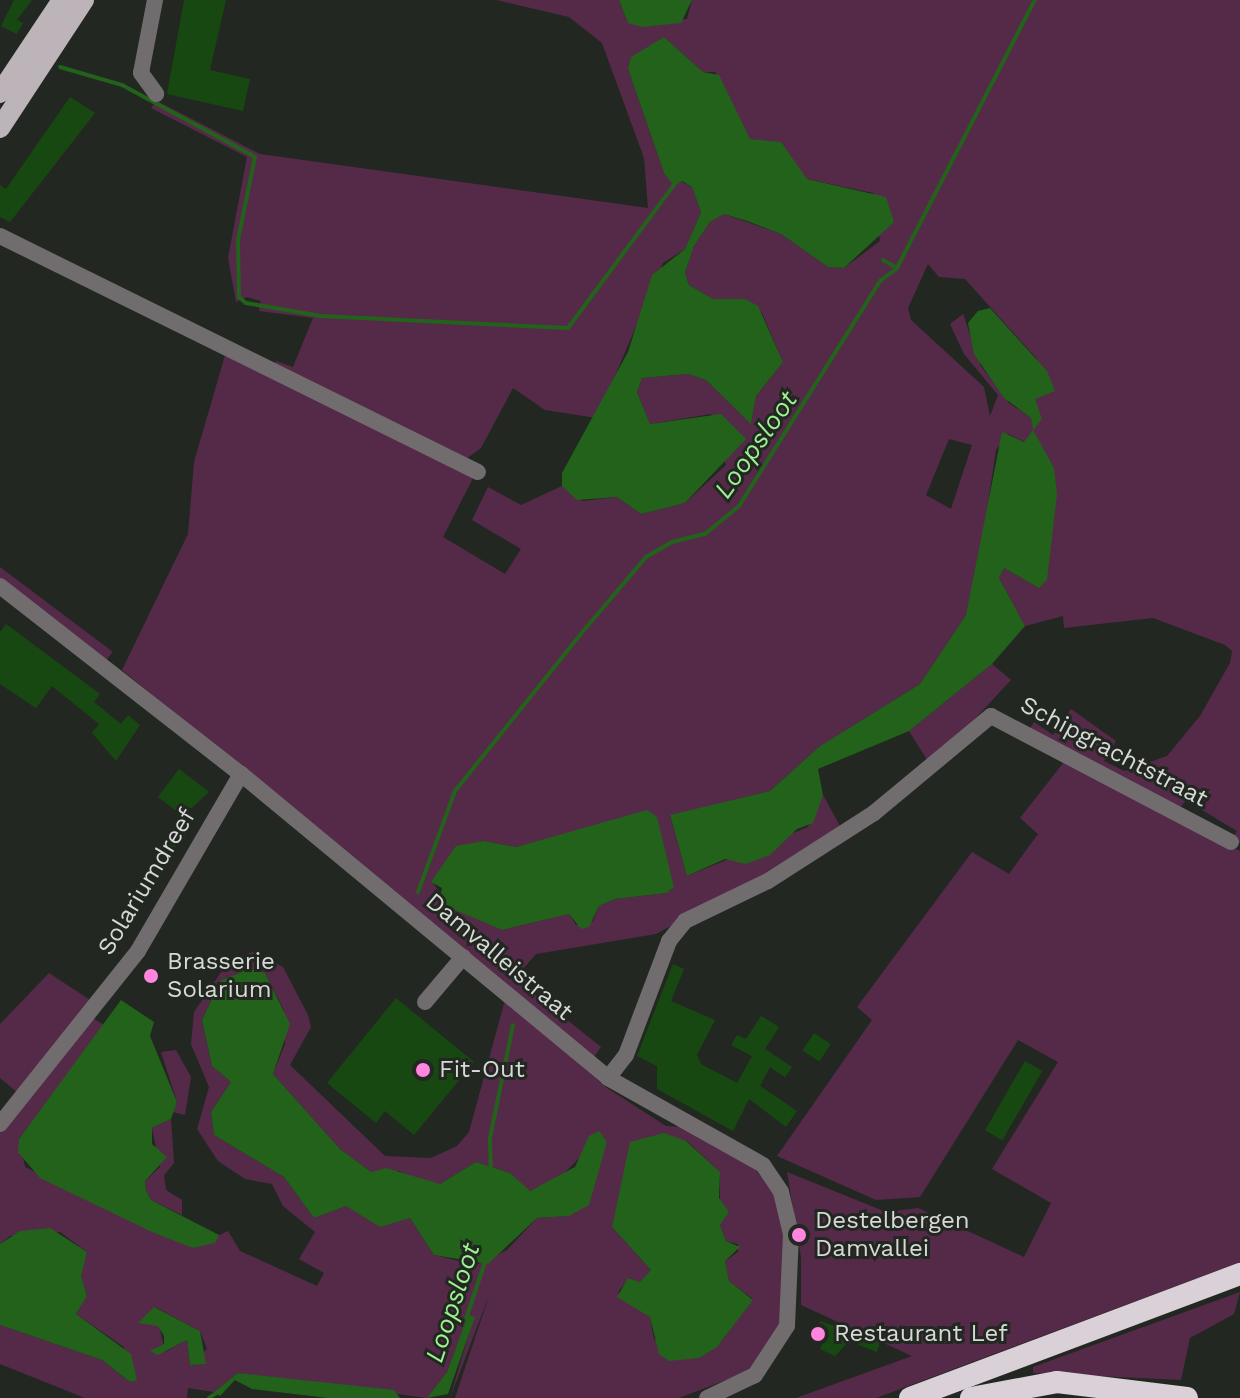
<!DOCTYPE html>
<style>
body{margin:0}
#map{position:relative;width:1240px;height:1398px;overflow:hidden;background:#222821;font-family:"Work Sans",sans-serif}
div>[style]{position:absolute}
.green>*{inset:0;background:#552a49;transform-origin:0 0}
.water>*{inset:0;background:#22621a}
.stream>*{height:4px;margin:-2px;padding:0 2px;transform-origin:2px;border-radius:2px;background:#22621a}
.building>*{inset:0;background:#184812;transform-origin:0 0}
.minor>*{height:16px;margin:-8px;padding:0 8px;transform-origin:8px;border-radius:8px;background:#716d6f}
.major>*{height:20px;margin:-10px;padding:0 10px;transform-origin:10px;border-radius:10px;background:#bcb4b9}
.highway>*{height:22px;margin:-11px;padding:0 11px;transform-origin:11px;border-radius:11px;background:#dad0d7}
.dots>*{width:22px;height:22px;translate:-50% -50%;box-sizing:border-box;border:4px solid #222821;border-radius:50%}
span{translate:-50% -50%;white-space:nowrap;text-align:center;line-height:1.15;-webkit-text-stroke:6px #222821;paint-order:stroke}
.street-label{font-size:24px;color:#d6d9d5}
.poi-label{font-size:24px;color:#d6d9d5}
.left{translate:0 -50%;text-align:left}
.water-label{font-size:26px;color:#9cf190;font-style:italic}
</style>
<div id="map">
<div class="green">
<i style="clip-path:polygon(evenodd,496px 0,619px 0,628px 23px,687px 19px,692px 0,1240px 0,1240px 843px,1232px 839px,1237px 831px,1202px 810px,1191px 795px,1173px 815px,1240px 851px,1240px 1262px,876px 1398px,796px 1398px,912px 1356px,801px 1305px,801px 1257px,787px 1172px,886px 1212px,918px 1208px,1024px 1257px,1051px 1203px,992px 1169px,1058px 1062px,1018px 1040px,920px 1197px,876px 1200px,777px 1156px,872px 1020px,857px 1007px,972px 852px,1009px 874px,1038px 834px,1020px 818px,1064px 762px,1023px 739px,1034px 722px,1053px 735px,1071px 709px,1116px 741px,1104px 761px,1124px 771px,1167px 756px,1200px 716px,1230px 663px,1232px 651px,1225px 645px,1153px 618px,1064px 628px,1063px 616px,1025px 626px,999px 578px,1004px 568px,1039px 588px,1033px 431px,1025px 442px,1008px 434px,996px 450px,976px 584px,966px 615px,920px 684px,820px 746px,770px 791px,670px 816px,687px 876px,808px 827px,823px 795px,840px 826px,796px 858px,656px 934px,536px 954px,515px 978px,601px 1047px,594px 1057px,122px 670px,188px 534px,194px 462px,226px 352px,270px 370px,276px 361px,293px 367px,313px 318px,259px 311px,261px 301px,247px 297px,236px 302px,228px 258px,247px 157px,151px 108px,157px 101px,260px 154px,648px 208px,644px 158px,602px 43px,569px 17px,496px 0,664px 37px,703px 72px,715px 72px,750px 139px,772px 143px,807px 179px,873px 193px,880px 241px,844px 268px,828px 267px,781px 234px,724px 214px,710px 222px,694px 246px,685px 273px,689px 285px,713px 299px,745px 299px,762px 313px,783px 362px,756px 396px,751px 423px,706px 380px,688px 374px,642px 378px,637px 392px,650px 424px,711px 414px,726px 465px,685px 503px,641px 514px,617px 497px,582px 501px,562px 486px,521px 505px,488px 487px,472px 520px,521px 549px,505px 574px,443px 537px,473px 478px,466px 459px,481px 448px,513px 388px,545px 410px,597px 418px,663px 263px,685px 249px,701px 212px,692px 187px,664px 173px,628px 69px,664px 37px,496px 0,928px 264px,939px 277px,965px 279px,1037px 359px,1033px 429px,1031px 418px,1009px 403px,981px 366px,963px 314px,950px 324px,964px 354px,998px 395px,990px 416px,984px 387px,911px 320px,908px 308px,928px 264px,496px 0,949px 439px,972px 445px,951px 509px,926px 495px,949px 439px,496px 0,612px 821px,670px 872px,674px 887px,667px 893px,615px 899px,599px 906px,593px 921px,576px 925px,569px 914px,502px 930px,452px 908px,432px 882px,484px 841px,516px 847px,612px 821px)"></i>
<i style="left:0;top:567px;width:141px;height:10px;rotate:37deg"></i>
<i style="clip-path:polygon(992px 664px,1011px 680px,931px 766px,909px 731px)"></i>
<i style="clip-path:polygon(evenodd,253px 952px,283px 967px,308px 1015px,311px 1027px,290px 1065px,385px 1156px,431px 1158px,457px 1146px,469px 1132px,505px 1000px,607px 1088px,666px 1126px,682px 1127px,751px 1164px,777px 1197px,787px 1247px,783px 1318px,771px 1348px,747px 1372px,679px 1398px,455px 1398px,490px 1293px,450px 1398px,474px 1317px,468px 1316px,447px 1372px,427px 1398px,238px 1373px,214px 1392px,188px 1388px,187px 1398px,85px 1398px,0 1364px,0 1325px,102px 1360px,130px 1382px,124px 1347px,76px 1314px,87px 1295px,80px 1276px,87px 1252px,60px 1232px,10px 1236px,0 1244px,0 1132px,91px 1017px,104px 1025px,19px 1139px,25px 1167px,193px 1248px,228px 1231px,240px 1251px,317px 1286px,324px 1273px,299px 1259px,315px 1232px,283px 1206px,272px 1184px,245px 1179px,218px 1161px,197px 1129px,209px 1087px,191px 1044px,194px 1012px,230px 959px,253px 952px,240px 967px,265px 973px,284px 1010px,285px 1044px,273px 1074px,340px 1149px,371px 1172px,399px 1171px,424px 1183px,440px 1184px,476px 1162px,510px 1173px,529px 1191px,559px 1179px,579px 1158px,569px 1216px,537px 1218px,507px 1250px,476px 1265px,434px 1255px,410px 1218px,380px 1226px,346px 1206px,314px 1218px,284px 1177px,214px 1135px,211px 1112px,231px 1082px,212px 1066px,202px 1020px,221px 980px,242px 972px,240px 967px,253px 952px,687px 1141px,720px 1172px,720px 1225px,726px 1241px,738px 1244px,738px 1252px,725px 1261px,729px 1281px,753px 1299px,721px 1342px,699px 1358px,654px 1339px,650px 1317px,618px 1292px,629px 1278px,640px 1282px,651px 1270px,612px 1227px,626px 1174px,687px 1141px,253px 952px,155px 1307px,200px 1331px,207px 1349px,190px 1364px,187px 1340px,165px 1352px,155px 1307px)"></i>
<i style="clip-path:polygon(49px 973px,90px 1000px,18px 1093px,0 1078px,0 1024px)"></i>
<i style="clip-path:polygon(176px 1050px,191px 1077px,185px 1115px,173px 1112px,177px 1102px,161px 1052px)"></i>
<i style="clip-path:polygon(171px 1119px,174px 1163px,164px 1175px,166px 1190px,182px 1200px,182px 1215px,151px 1200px,146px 1190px,145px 1181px,160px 1167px,152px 1128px)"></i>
<i style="clip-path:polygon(1240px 1292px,1234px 1314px,1190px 1338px,1181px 1380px,1033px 1373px,1033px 1367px)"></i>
</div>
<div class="water">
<i style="clip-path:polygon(619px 0,692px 0,681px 23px,642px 27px,628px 23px)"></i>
<i style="clip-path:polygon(664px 37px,703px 72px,719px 75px,750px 139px,781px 142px,807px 179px,886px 197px,894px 222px,844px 268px,828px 267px,781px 234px,747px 221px,724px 214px,710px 222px,694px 246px,685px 273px,689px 285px,713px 299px,745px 299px,758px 306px,783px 362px,756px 396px,751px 424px,706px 380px,688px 374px,642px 378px,637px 392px,650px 424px,721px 414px,746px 439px,685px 503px,641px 514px,617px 497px,577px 500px,562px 486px,562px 473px,628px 352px,652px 275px,685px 249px,701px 212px,692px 187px,682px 181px,674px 186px,664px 173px,628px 69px,631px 57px)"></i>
<i style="clip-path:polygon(990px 308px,1047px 371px,1055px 391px,1035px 399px,1042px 419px,1033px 430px,1054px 468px,1057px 494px,1047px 580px,1039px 588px,1004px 568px,999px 578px,1025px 626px,992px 664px,909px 731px,818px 769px,823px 795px,813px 823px,797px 829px,770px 855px,746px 864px,725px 859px,687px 876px,670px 815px,770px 791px,820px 746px,920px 684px,966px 615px,1002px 432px,1024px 442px,1033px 430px,1031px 418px,1004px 398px,974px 354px,968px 323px,978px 311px)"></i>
<i style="clip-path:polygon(647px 810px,657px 817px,674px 887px,667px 893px,615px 899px,599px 906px,589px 927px,581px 929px,569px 914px,502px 930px,439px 903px,442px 888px,431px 882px,456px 846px,484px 841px,516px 847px)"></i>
<i style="clip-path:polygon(240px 966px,265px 973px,290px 1024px,273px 1074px,340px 1149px,371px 1172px,386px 1168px,440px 1184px,476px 1162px,510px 1173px,530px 1191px,575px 1167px,589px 1136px,599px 1131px,607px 1142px,589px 1205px,569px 1216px,537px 1218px,488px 1264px,434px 1255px,410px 1218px,380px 1227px,346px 1206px,314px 1218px,284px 1177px,214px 1135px,211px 1112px,231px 1082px,212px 1066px,202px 1020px,221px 980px,242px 972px)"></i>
<i style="clip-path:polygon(121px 1000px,154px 1022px,150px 1036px,177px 1102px,171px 1119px,152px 1128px,152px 1144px,167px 1157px,145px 1181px,146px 1190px,151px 1200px,219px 1235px,215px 1243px,193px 1248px,152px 1232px,40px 1178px,18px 1152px,19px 1139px)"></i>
<i style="clip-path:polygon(664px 1133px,686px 1141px,720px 1172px,719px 1198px,729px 1212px,720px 1225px,726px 1241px,740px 1247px,725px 1261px,729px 1281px,753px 1300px,717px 1347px,699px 1358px,669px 1361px,659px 1354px,650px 1317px,617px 1297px,628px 1278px,640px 1282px,651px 1270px,612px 1227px,630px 1142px)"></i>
<i style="clip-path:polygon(50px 1228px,87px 1252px,81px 1276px,87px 1296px,76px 1314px,131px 1354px,137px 1380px,130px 1382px,102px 1360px,0 1325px,0 1244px,20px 1231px)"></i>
<i style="clip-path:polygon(154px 1307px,200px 1331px,206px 1364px,190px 1365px,187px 1340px,158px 1355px,150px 1351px,164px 1344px,164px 1336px,158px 1326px,138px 1323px)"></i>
<i style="clip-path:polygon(468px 1315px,475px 1317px,448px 1394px,427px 1398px,447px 1372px)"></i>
<i style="clip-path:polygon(238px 1373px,394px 1390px,400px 1398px,328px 1398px,252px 1389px,235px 1380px,220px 1396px,214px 1392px)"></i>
</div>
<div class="stream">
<i style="left:60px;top:67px;width:65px;rotate:16.2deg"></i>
<i style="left:122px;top:85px;width:151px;rotate:28.4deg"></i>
<i style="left:255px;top:157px;width:85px;rotate:101.6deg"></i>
<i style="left:238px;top:240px;width:57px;rotate:89deg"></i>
<i style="left:239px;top:297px;width:9px;rotate:41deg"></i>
<i style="left:246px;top:303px;width:76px;rotate:9.8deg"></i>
<i style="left:321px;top:316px;width:247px;rotate:2.8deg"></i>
<i style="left:568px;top:328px;width:182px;rotate:-53.5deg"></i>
<i style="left:883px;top:260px;width:16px;rotate:30deg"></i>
<i style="left:418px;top:892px;width:108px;rotate:-69.9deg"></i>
<i style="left:455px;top:791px;width:198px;rotate:-51.3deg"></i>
<i style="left:579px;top:636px;width:104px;rotate:-49.7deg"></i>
<i style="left:646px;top:557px;width:30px;rotate:-30deg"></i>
<i style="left:672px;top:542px;width:34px;rotate:-14deg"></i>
<i style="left:705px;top:534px;width:44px;rotate:-39.5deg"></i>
<i style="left:739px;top:506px;width:266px;rotate:-57.9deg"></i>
<i style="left:880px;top:281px;width:21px;rotate:-37deg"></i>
<i style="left:897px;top:268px;width:301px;rotate:-62.8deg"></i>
<i style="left:491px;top:1172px;width:34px;rotate:-92deg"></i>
<i style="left:490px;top:1138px;width:115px;rotate:-78.5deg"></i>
<i style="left:466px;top:1319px;width:63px;rotate:-71.6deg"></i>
<i style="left:209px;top:1398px;width:14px;rotate:-34deg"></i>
</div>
<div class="building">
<i style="clip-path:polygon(14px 0,32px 0,17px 20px,23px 23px,17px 34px,1px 26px)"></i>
<i style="clip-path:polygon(184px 0,226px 0,210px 70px,250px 79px,243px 111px,167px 94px)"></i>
<i style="clip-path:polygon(70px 97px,95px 113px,10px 222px,0 217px,0 185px,6px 189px)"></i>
<i style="clip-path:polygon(6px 624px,100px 694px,94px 702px,121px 724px,128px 715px,140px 725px,116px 761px,92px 733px,99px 724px,52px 686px,36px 708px,0 684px,0 632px)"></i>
<i style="clip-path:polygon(179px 769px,209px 792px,183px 816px,158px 797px)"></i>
<i style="left:182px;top:818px;width:13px;height:35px;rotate:39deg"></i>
<i style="clip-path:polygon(673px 964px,684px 969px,671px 1001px,715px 1020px,697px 1055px,701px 1064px,737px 1083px,752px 1056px,731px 1045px,737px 1035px,746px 1039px,761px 1016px,779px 1027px,765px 1049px,792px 1067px,785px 1077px,770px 1067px,760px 1086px,797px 1111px,786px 1127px,749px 1099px,733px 1131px,657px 1089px,657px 1066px,637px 1056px)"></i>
<i style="clip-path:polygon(396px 998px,474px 1062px,414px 1135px,385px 1111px,376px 1123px,327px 1083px)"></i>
<i style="left:814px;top:1033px;width:20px;height:21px;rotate:33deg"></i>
<i style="left:1025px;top:1061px;width:20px;height:80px;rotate:30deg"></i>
<i style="clip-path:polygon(820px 1321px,880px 1342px,877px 1352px,849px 1341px,835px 1356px,820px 1349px,823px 1342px,813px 1338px)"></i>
</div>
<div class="minor">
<i style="left:155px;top:0;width:74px;rotate:100.9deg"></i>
<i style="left:141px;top:73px;width:26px;rotate:54deg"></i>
<i style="left:0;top:236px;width:533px;rotate:26.28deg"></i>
<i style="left:0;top:586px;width:306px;rotate:38deg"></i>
<i style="left:241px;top:774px;width:477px;rotate:39.6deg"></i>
<i style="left:608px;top:1078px;width:178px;rotate:29.3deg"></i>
<i style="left:763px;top:1165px;width:32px;rotate:56deg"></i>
<i style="left:781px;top:1192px;width:43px;rotate:76.6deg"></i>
<i style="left:791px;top:1234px;width:92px;rotate:92.5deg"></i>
<i style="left:787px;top:1326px;width:59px;rotate:123.1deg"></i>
<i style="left:755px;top:1375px;width:53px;rotate:154.4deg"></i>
<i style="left:425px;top:1002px;width:59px;rotate:-49.8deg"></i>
<i style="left:608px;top:1078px;width:29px;rotate:-52deg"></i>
<i style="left:626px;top:1055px;width:122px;rotate:-69.3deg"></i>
<i style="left:669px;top:941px;width:26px;rotate:-51deg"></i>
<i style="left:685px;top:921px;width:92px;rotate:-25.7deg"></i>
<i style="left:768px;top:881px;width:126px;rotate:-32.7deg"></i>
<i style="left:874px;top:813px;width:152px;rotate:-39.7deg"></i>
<i style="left:991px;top:716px;width:271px;rotate:27.7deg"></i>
<i style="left:0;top:1124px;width:221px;rotate:-51.4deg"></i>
<i style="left:138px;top:951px;width:205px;rotate:-59.8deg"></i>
</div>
<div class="major">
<i style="left:0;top:93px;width:112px;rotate:-56.3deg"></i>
<i style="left:0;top:128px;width:153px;rotate:-56.7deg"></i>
</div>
<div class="highway">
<i style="left:910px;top:1398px;width:353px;rotate:-20.6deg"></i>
<i style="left:971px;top:1398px;width:87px;rotate:-10.5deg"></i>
<i style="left:1057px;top:1382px;width:131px;rotate:7deg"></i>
</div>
<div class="dots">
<i style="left:151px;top:976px;background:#ff85df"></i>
<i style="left:423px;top:1070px;background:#ff85df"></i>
<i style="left:799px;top:1235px;background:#ff85df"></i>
<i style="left:818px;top:1334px;background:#ff85df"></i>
</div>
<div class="street-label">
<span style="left:1114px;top:752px;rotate:28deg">Schipgrachtstraat</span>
<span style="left:147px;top:882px;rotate:-59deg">Solariumdreef</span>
<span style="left:499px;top:957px;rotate:40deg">Damvalleistraat</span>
</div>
<div class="poi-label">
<span class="left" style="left:167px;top:976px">Brasserie<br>Solarium</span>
<span class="left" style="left:439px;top:1070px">Fit-Out</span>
<span class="left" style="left:815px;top:1235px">Destelbergen<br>Damvallei</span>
<span class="left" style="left:834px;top:1334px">Restaurant Lef</span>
</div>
<div class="water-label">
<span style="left:756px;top:445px;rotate:-55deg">Loopsloot</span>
<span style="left:453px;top:1303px;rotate:-72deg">Loopsloot</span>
</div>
</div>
